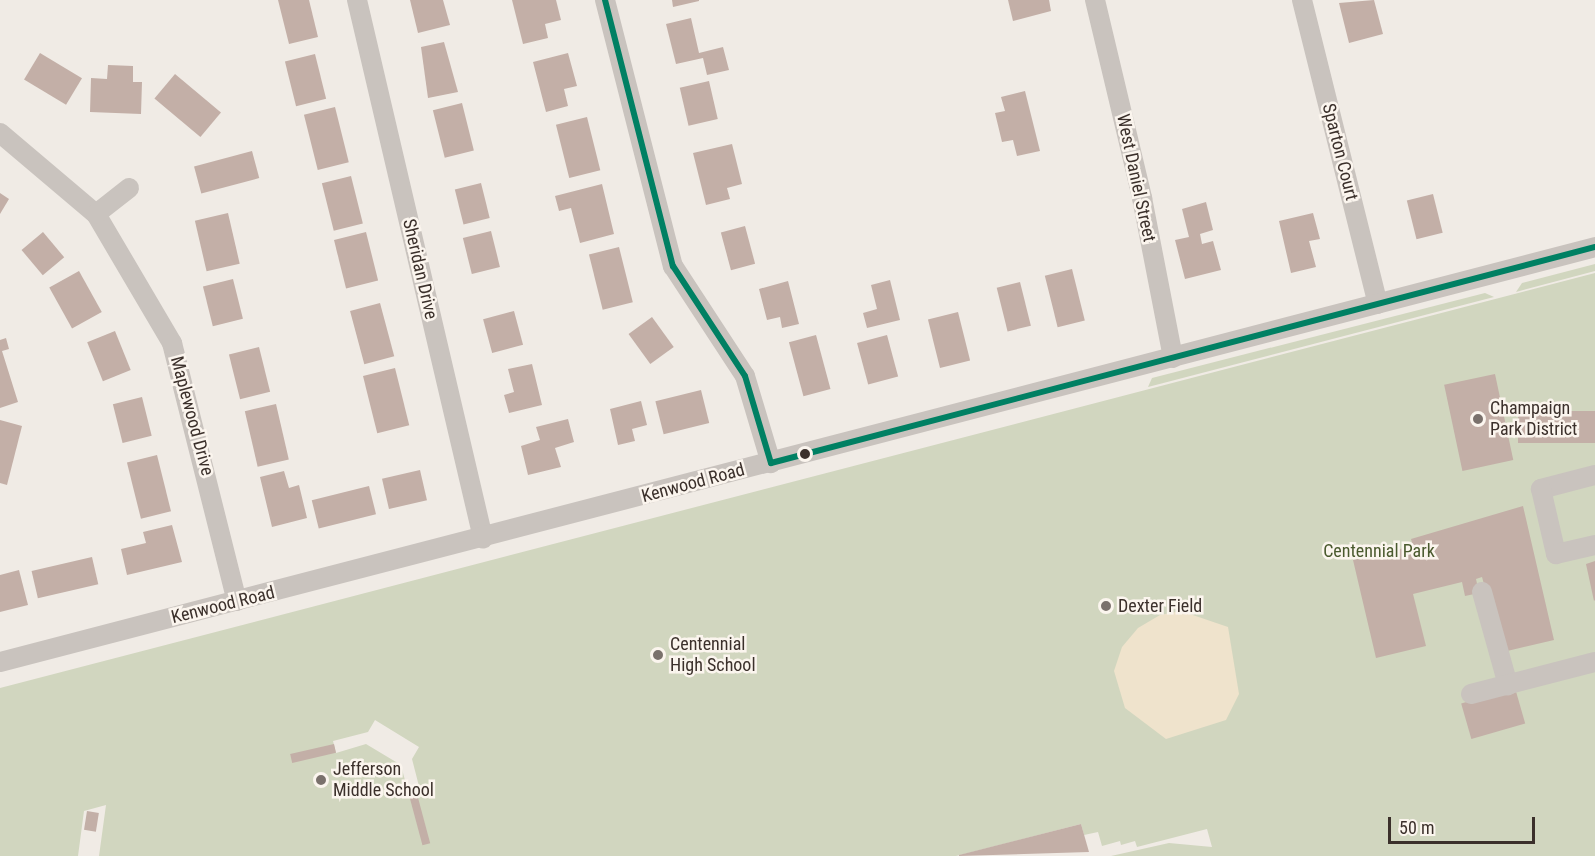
<!DOCTYPE html>
<style>
body{margin:0}
#map{position:relative;width:1595px;height:856px;overflow:hidden;background:#f0ebe5;font-family:"Roboto Condensed",sans-serif}
div>[style]{position:absolute}
.green>*{inset:0;background:#d1d6bf}
.sand>*{inset:0;background:#efe3cc}
.building>*{inset:0;background:#c3afa7;transform-origin:0 0}
.minor>*{height:20px;margin:-10px;padding:0 10px;transform-origin:10px;border-radius:10px;background:#c9c3be}
.bus-1>*{height:6px;margin:-3px;padding:0 3px;transform-origin:3px;border-radius:3px;background:#008063}
.dots>*{width:16px;height:16px;translate:-50% -50%;box-sizing:border-box;border:3px solid #fbf5ee;border-radius:50%}
span{translate:-50% -50%;white-space:nowrap;text-align:center;line-height:1.15;-webkit-text-stroke:5px #fbf5ee;paint-order:stroke}
.street-label{font-size:18px;color:#3b302b}
.poi-label{font-size:18px;color:#3b302b}
.left{translate:0 -50%;text-align:left}
.park-label{font-size:18px;color:#4a5a2e}
.scale{position:absolute;left:1388px;top:817px;width:147px;height:27px;box-sizing:border-box;border:3px solid #3b302b;border-top:0;padding-left:8px;font-size:18px;line-height:21px;white-space:nowrap;color:#3b302b;-webkit-text-stroke:4px #fbf5ee;paint-order:stroke}
</style>
<div id="map">
<div class="green">
<i style="clip-path:polygon(1595px 264px,1595px 271px,1516px 292px,1522px 283px)"></i>
<i style="clip-path:polygon(evenodd,1595px 273px,1595px 856px,1111px 856px,1169px 843px,1212px 847px,1207px 829px,1137px 847px,1135px 841px,1121px 845px,1120px 841px,1102px 846px,1098px 832px,1084px 835px,1081px 824px,956px 856px,99px 856px,106px 805px,84px 811px,78px 856px,0 856px,0 688px,1595px 273px,375px 720px,419px 747px,412px 759px,421px 794px,409px 796px,401px 765px,366px 744px,336px 753px,333px 741px,368px 732px,375px 720px)"></i>
<i style="clip-path:polygon(1485px 293px,1494px 297px,1148px 387px,1152px 378px)"></i>
</div>
<div class="sand">
<i style="clip-path:polygon(1181px 611px,1228px 627px,1239px 694px,1226px 720px,1166px 739px,1125px 708px,1114px 671px,1122px 647px,1138px 628px,1160px 615px)"></i>
</div>
<div class="building">
<i style="clip-path:polygon(278px 0,309px 0,318px 37px,289px 44px)"></i>
<i style="clip-path:polygon(410px 0,443px 0,450px 25px,418px 33px)"></i>
<i style="clip-path:polygon(512px 0,556px 0,561px 20px,545px 24px,548px 38px,523px 44px)"></i>
<i style="clip-path:polygon(672px 0,699px 0,699px 1px,673px 7px)"></i>
<i style="clip-path:polygon(1008px 0,1049px 0,1051px 11px,1013px 21px)"></i>
<i style="clip-path:polygon(1374px 0,1383px 34px,1349px 43px,1339px 3px)"></i>
<i style="clip-path:polygon(691px 18px,699px 53px,723px 47px,729px 70px,707px 75px,703px 58px,676px 64px,666px 24px)"></i>
<i style="clip-path:polygon(444px 42px,458px 92px,428px 98px,421px 47px)"></i>
<i style="left:40px;top:53px;width:49px;height:31px;rotate:31deg"></i>
<i style="clip-path:polygon(568px 53px,577px 86px,564px 89px,568px 106px,546px 112px,533px 62px)"></i>
<i style="left:315px;top:54px;width:46px;height:31px;rotate:76deg"></i>
<i style="clip-path:polygon(108px 65px,133px 66px,133px 82px,142px 82px,141px 114px,90px 112px,91px 78px,107px 79px)"></i>
<i style="left:175px;top:74px;width:60px;height:32px;rotate:40deg"></i>
<i style="left:709px;top:81px;width:39px;height:30px;rotate:77deg"></i>
<i style="clip-path:polygon(1025px 91px,1040px 151px,1017px 156px,1013px 140px,1002px 142px,995px 113px,1005px 111px,1001px 97px)"></i>
<i style="left:462px;top:103px;width:49px;height:30px;rotate:76deg"></i>
<i style="left:335px;top:107px;width:57px;height:32px;rotate:76deg"></i>
<i style="left:587px;top:117px;width:55px;height:32px;rotate:76deg"></i>
<i style="clip-path:polygon(732px 144px,742px 184px,727px 188px,730px 199px,706px 205px,693px 153px)"></i>
<i style="left:252px;top:151px;width:28px;height:60px;rotate:75deg"></i>
<i style="left:351px;top:176px;width:49px;height:30px;rotate:76deg"></i>
<i style="left:481px;top:183px;width:36px;height:27px;rotate:76deg"></i>
<i style="clip-path:polygon(602px 184px,614px 234px,580px 243px,571px 208px,559px 211px,555px 196px)"></i>
<i style="clip-path:polygon(0 193px,9px 199px,0 214px)"></i>
<i style="left:1433px;top:194px;width:40px;height:27px;rotate:76deg"></i>
<i style="clip-path:polygon(1206px 202px,1213px 230px,1200px 234px,1202px 244px,1213px 241px,1221px 270px,1185px 279px,1175px 240px,1189px 237px,1182px 209px)"></i>
<i style="left:228px;top:213px;width:52px;height:34px;rotate:77deg"></i>
<i style="clip-path:polygon(1313px 213px,1320px 239px,1309px 241px,1316px 267px,1291px 273px,1279px 221px)"></i>
<i style="left:745px;top:226px;width:39px;height:25px;rotate:75deg"></i>
<i style="left:491px;top:231px;width:37px;height:29px;rotate:76deg"></i>
<i style="left:43px;top:232px;width:33px;height:28px;rotate:50deg"></i>
<i style="left:366px;top:232px;width:50px;height:33px;rotate:76deg"></i>
<i style="left:619px;top:247px;width:57px;height:31px;rotate:76deg"></i>
<i style="left:1072px;top:269px;width:53px;height:28px;rotate:76deg"></i>
<i style="left:79px;top:271px;width:47px;height:34px;rotate:61deg"></i>
<i style="left:233px;top:279px;width:41px;height:31px;rotate:76deg"></i>
<i style="clip-path:polygon(890px 280px,900px 320px,867px 328px,863px 313px,877px 309px,871px 285px)"></i>
<i style="clip-path:polygon(788px 281px,799px 324px,782px 328px,780px 317px,767px 320px,759px 289px)"></i>
<i style="left:1020px;top:282px;width:45px;height:24px;rotate:76deg"></i>
<i style="left:380px;top:303px;width:55px;height:31px;rotate:75deg"></i>
<i style="left:514px;top:311px;width:35px;height:32px;rotate:75deg"></i>
<i style="left:958px;top:312px;width:50px;height:31px;rotate:76deg"></i>
<i style="left:652px;top:317px;width:37px;height:29px;rotate:54deg"></i>
<i style="left:115px;top:331px;width:42px;height:30px;rotate:68deg"></i>
<i style="left:816px;top:335px;width:56px;height:28px;rotate:75deg"></i>
<i style="left:887px;top:335px;width:43px;height:31px;rotate:75deg"></i>
<i style="clip-path:polygon(6px 338px,9px 349px,2px 351px,18px 402px,0 408px,0 340px)"></i>
<i style="left:259px;top:347px;width:46px;height:31px;rotate:76deg"></i>
<i style="clip-path:polygon(532px 364px,542px 405px,509px 413px,504px 395px,514px 392px,508px 369px)"></i>
<i style="left:395px;top:368px;width:59px;height:33px;rotate:76deg"></i>
<i style="left:1495px;top:374px;width:88px;height:52px;rotate:78deg"></i>
<i style="left:701px;top:390px;width:34px;height:47px;rotate:76deg"></i>
<i style="left:142px;top:397px;width:40px;height:30px;rotate:76deg"></i>
<i style="clip-path:polygon(641px 401px,647px 425px,632px 429px,635px 441px,618px 445px,610px 409px)"></i>
<i style="left:276px;top:404px;width:57px;height:32px;rotate:77deg"></i>
<i style="left:1595px;top:411px;width:32px;height:77px;rotate:90deg"></i>
<i style="clip-path:polygon(568px 419px,574px 442px,555px 448px,561px 467px,528px 475px,521px 446px,540px 440px,536px 427px)"></i>
<i style="clip-path:polygon(0 420px,22px 426px,7px 485px,0 483px)"></i>
<i style="left:157px;top:455px;width:58px;height:31px;rotate:76deg"></i>
<i style="left:420px;top:470px;width:31px;height:39px;rotate:77deg"></i>
<i style="clip-path:polygon(284px 471px,289px 488px,299px 485px,307px 518px,272px 527px,260px 477px)"></i>
<i style="left:369px;top:486px;width:29px;height:59px;rotate:76deg"></i>
<i style="clip-path:polygon(1523px 506px,1554px 640px,1503px 652px,1482px 577px,1476px 579px,1479px 593px,1465px 596px,1462px 582px,1413px 594px,1426px 646px,1376px 658px,1353px 560px,1413px 546px,1411px 539px)"></i>
<i style="clip-path:polygon(172px 525px,182px 562px,127px 575px,121px 549px,146px 543px,143px 532px)"></i>
<i style="left:92px;top:557px;width:28px;height:62px;rotate:77deg"></i>
<i style="clip-path:polygon(1595px 561px,1595px 600px,1594px 601px,1586px 564px)"></i>
<i style="clip-path:polygon(19px 570px,28px 605px,0 612px,0 575px)"></i>
<i style="left:1515px;top:688px;width:37px;height:56px;rotate:74deg"></i>
<i style="left:334px;top:744px;width:9px;height:45px;rotate:77deg"></i>
<i style="left:417px;top:794px;width:51px;height:8px;rotate:75deg"></i>
<i style="left:87px;top:811px;width:12px;height:19px;rotate:9deg"></i>
<i style="clip-path:polygon(1081px 824px,1089px 852px,959px 856px,959px 855px)"></i>
</div>
<div class="minor">
<i style="left:357px;top:0;width:553px;rotate:76.82deg"></i>
<i style="left:605px;top:0;width:275px;rotate:75.7deg"></i>
<i style="left:673px;top:266px;width:131px;rotate:56.8deg"></i>
<i style="left:745px;top:376px;width:91px;rotate:73.4deg"></i>
<i style="left:1095px;top:0;width:204px;rotate:76.6deg"></i>
<i style="left:1142px;top:198px;width:163px;rotate:79deg"></i>
<i style="left:1302px;top:0;width:313px;rotate:76deg"></i>
<i style="left:0;top:133px;width:126px;rotate:40.2deg"></i>
<i style="left:96px;top:214px;width:150px;rotate:59.5deg"></i>
<i style="left:172px;top:343px;width:266px;rotate:75.9deg"></i>
<i style="left:96px;top:214px;width:42px;rotate:-38.2deg"></i>
<i style="left:1595px;top:475px;width:56px;rotate:165.5deg"></i>
<i style="left:1541px;top:489px;width:67px;rotate:77deg"></i>
<i style="left:1556px;top:554px;width:40px;rotate:-13deg"></i>
<i style="left:1482px;top:592px;width:97px;rotate:74.4deg"></i>
<i style="left:0;top:662px;width:1648px;rotate:-14.58deg"></i>
<i style="left:1471px;top:694px;width:128px;rotate:-14.5deg"></i>
</div>
<div class="bus-1">
<i style="left:605px;top:0;width:275px;rotate:75.7deg"></i>
<i style="left:673px;top:266px;width:131px;rotate:56.8deg"></i>
<i style="left:745px;top:376px;width:91px;rotate:73.4deg"></i>
<i style="left:771px;top:463px;width:852px;rotate:-14.69deg"></i>
</div>
<div class="dots">
<i style="left:1478px;top:419px;background:#7a716c"></i>
<i style="left:805px;top:454px;background:#3b302b"></i>
<i style="left:1106px;top:606px;background:#7a716c"></i>
<i style="left:658px;top:655px;background:#7a716c"></i>
<i style="left:321px;top:780px;background:#7a716c"></i>
</div>
<div class="street-label">
<span style="left:1340px;top:152px;rotate:76deg">Sparton Court</span>
<span style="left:1136px;top:178px;rotate:78deg">West Daniel Street</span>
<span style="left:420px;top:269px;rotate:77deg">Sheridan Drive</span>
<span style="left:192px;top:416px;rotate:75deg">Maplewood Drive</span>
<span style="left:693px;top:483px;rotate:-15deg">Kenwood Road</span>
<span style="left:223px;top:605px;rotate:-14deg">Kenwood Road</span>
</div>
<div class="poi-label">
<span class="left" style="left:1490px;top:419px">Champaign<br>Park District</span>
<span class="left" style="left:1118px;top:606px">Dexter Field</span>
<span class="left" style="left:670px;top:655px">Centennial<br>High School</span>
<span class="left" style="left:333px;top:780px">Jefferson<br>Middle School</span>
</div>
<div class="park-label">
<span style="left:1379px;top:551px">Centennial Park</span>
</div>
<div class="scale">50 m</div>
</div>
